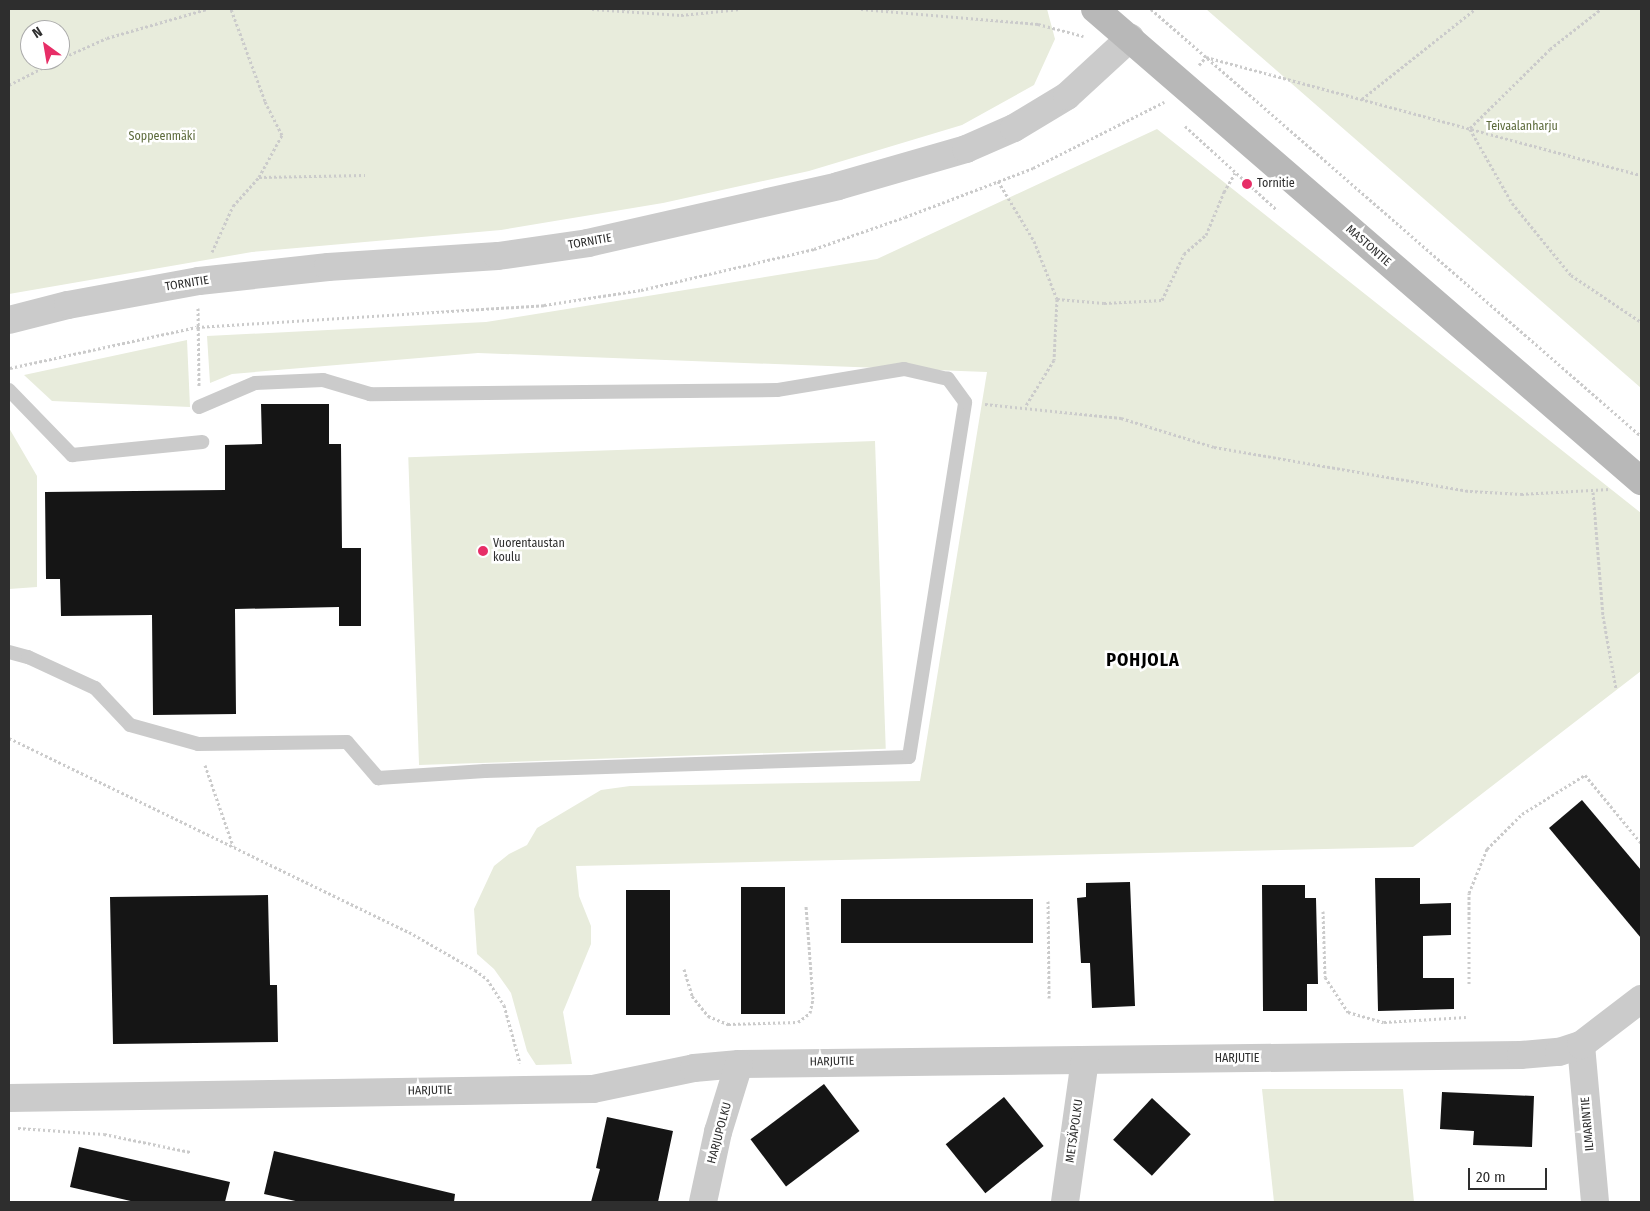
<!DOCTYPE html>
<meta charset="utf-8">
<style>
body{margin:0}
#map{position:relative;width:1650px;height:1211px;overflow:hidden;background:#fff;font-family:"Fira Sans Condensed",sans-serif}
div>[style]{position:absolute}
.green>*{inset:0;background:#e8ecdc;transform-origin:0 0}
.building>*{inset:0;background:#151515;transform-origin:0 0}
.path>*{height:3px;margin-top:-1.5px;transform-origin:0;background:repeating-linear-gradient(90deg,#cbcbcb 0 2.5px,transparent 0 5px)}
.service>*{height:14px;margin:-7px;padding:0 7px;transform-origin:7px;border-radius:7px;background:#cbcbcb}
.minor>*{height:28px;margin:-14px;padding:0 14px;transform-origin:14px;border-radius:14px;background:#cbcbcb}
.secondary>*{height:28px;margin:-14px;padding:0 14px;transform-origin:14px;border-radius:14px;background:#b8b8b8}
.dots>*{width:14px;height:14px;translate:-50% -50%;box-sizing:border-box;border:2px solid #fff;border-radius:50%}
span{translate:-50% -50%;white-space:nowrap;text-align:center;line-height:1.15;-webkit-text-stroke:5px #fff;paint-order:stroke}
.park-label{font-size:12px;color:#5c6a3b}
.poi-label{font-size:12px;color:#2e2e2e}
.left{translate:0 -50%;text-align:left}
.street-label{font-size:12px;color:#2e2e2e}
.district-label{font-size:18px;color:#000;font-weight:700;letter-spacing:1px}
.frame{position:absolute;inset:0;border:10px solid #2e2e2e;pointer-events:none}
.north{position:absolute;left:20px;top:20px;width:50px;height:50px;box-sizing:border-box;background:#fff;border:1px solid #ababab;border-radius:50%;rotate:328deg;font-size:14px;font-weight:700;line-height:20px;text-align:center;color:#2e2e2e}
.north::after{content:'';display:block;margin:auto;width:18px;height:22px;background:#e72e67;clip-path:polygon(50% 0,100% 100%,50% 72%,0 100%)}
.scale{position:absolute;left:1468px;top:1168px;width:79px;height:22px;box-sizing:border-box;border:2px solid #2e2e2e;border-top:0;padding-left:6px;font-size:15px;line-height:18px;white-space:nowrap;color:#2e2e2e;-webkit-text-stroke:4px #fff;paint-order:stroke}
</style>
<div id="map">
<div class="green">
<i style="clip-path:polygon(evenodd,9px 9px,1047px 9px,1055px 39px,1034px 85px,962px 125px,809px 171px,663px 203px,501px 230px,252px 252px,9px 294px,9px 9px,30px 30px,60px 30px,60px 60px,30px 60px,30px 30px)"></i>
<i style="clip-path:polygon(1206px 9px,1641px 9px,1641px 388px)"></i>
<i style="clip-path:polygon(1157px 129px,1641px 513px,1641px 671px,1413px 847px,576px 866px,579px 896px,591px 926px,591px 944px,563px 1012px,572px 1064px,536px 1065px,527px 1051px,511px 993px,494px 969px,477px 954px,474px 909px,494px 866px,509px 854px,527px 845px,537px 828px,601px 790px,630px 786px,920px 781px,987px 372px,478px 353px,232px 374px,210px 383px,207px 336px,486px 322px,877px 259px)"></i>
<i style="clip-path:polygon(187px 340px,190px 407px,52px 401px,24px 375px)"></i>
<i style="clip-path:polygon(9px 428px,37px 476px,37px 587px,9px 589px)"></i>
<i style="left:875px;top:441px;width:308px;height:467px;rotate:88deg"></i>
<i style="clip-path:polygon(1262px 1089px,1403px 1089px,1414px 1202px,1274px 1202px)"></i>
</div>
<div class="building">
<i style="clip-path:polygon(261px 404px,329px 404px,329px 444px,341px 444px,342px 548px,361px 548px,361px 626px,339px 626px,339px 607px,235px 609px,236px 714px,153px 715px,152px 615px,61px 616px,60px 579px,46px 579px,45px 492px,225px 490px,225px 445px,262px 444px)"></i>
<i style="clip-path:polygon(1582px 800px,1641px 870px,1641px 938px,1549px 828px)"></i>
<i style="clip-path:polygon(1375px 878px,1420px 878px,1420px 904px,1451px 903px,1451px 935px,1423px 936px,1423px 978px,1454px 978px,1454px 1009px,1378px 1011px)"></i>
<i style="clip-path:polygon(1130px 882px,1135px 1006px,1092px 1008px,1090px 963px,1081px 963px,1077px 898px,1086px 897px,1086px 883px)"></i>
<i style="clip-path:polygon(1262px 885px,1305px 885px,1305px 898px,1316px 898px,1318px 984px,1307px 984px,1307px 1011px,1263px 1011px)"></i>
<i style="left:741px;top:887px;width:44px;height:127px"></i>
<i style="left:626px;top:890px;width:44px;height:125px"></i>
<i style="clip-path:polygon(268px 895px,270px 985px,277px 985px,278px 1042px,113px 1044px,110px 897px)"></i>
<i style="left:1033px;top:899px;width:44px;height:192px;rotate:90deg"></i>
<i style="left:824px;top:1084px;width:59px;height:92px;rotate:53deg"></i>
<i style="clip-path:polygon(1442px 1092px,1534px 1096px,1532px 1147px,1473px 1145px,1474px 1131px,1440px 1129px)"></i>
<i style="left:1004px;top:1097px;width:63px;height:75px;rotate:51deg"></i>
<i style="left:1152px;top:1098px;width:53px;height:57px;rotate:43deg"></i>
<i style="clip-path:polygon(607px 1117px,673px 1131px,658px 1202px,591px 1202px,600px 1169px,596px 1168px)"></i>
<i style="clip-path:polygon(79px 1147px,230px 1182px,225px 1202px,135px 1202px,70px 1187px)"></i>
<i style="clip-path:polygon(274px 1151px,455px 1194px,454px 1202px,300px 1202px,264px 1194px)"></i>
</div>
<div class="path">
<i style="left:592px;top:9px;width:89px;rotate:3.9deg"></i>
<i style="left:681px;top:15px;width:60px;rotate:-5.7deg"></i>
<i style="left:861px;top:9px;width:178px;rotate:4.8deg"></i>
<i style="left:1038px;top:24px;width:47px;rotate:14.9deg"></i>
<i style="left:1151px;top:9px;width:650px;rotate:41.07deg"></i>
<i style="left:60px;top:59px;width:51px;rotate:-24.1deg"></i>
<i style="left:107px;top:38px;width:104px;rotate:-16.2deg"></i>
<i style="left:1199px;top:65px;width:11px;rotate:-49deg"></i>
<i style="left:1206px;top:57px;width:451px;rotate:15.2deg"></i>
<i style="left:9px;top:85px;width:55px;rotate:-27deg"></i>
<i style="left:1362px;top:99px;width:144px;rotate:-38.5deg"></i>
<i style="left:1185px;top:126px;width:125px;rotate:42.4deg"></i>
<i style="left:1470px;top:128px;width:112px;rotate:-44.6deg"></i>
<i style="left:1550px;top:49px;width:65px;rotate:-38.1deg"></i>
<i style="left:1470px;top:129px;width:85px;rotate:60.4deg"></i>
<i style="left:1512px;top:203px;width:93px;rotate:50.7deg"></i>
<i style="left:1571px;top:275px;width:84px;rotate:33.9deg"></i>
<i style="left:259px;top:177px;width:106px;rotate:-1.1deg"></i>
<i style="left:998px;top:181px;width:70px;rotate:59deg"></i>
<i style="left:1034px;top:241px;width:62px;rotate:68.4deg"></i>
<i style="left:1057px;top:299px;width:61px;rotate:92.8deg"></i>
<i style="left:1054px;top:360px;width:55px;rotate:121.7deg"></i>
<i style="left:212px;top:252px;width:51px;rotate:-65.5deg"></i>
<i style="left:233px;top:206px;width:39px;rotate:-48deg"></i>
<i style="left:259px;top:177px;width:48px;rotate:-61.3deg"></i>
<i style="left:282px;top:135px;width:38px;rotate:-117deg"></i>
<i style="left:265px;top:101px;width:98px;rotate:-110.3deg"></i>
<i style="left:1057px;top:299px;width:47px;rotate:4.9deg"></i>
<i style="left:1104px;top:303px;width:58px;rotate:-3deg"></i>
<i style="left:1162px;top:300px;width:51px;rotate:-64.4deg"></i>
<i style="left:1184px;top:254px;width:29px;rotate:-41deg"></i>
<i style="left:1206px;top:235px;width:47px;rotate:-67.3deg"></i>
<i style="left:1224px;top:192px;width:22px;rotate:-60deg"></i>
<i style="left:198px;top:308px;width:79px;rotate:89.3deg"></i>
<i style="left:10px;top:368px;width:191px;rotate:-12.4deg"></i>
<i style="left:197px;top:327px;width:348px;rotate:-3.6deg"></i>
<i style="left:544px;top:305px;width:98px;rotate:-8.8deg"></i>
<i style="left:641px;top:290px;width:178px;rotate:-13.3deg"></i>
<i style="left:814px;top:249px;width:96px;rotate:-19.4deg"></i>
<i style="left:905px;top:217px;width:137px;rotate:-20.9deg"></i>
<i style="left:1033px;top:168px;width:147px;rotate:-26.7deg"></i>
<i style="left:985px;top:404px;width:137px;rotate:5.9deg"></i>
<i style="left:1121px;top:418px;width:97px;rotate:17.3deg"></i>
<i style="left:1214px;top:447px;width:260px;rotate:9.8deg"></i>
<i style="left:1470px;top:491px;width:51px;rotate:3.4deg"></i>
<i style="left:1521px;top:494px;width:89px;rotate:-3.2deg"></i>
<i style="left:1593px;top:492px;width:124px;rotate:85.4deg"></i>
<i style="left:1603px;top:616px;width:74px;rotate:79.9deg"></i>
<i style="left:9px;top:738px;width:445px;rotate:25.9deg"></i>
<i style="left:409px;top:932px;width:76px;rotate:29.9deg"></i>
<i style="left:475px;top:970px;width:15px;rotate:37deg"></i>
<i style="left:487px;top:979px;width:31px;rotate:57deg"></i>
<i style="left:504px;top:1005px;width:60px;rotate:74.6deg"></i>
<i style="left:205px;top:765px;width:86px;rotate:70.9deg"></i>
<i style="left:1048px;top:901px;width:97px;rotate:89.4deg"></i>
<i style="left:1323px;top:911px;width:66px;rotate:88.3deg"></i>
<i style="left:1325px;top:977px;width:42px;rotate:56.7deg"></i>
<i style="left:1348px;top:1012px;width:37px;rotate:16deg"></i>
<i style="left:1384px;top:1022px;width:82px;rotate:-3.5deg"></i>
<i style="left:684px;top:969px;width:28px;rotate:73deg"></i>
<i style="left:692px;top:996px;width:26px;rotate:51deg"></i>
<i style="left:708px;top:1016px;width:22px;rotate:22deg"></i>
<i style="left:728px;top:1024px;width:70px;rotate:-1.6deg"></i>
<i style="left:798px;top:1022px;width:15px;rotate:-37deg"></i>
<i style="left:810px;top:1013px;width:14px;rotate:-78deg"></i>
<i style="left:813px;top:999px;width:94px;rotate:-94.3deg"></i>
<i style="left:1469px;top:984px;width:91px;rotate:-90deg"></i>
<i style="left:1469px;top:893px;width:48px;rotate:-67.8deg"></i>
<i style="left:1487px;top:849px;width:49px;rotate:-45deg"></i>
<i style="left:1522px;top:814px;width:74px;rotate:-31.8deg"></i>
<i style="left:1585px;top:775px;width:88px;rotate:50.5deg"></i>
<i style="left:18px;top:1128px;width:86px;rotate:4deg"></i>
<i style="left:104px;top:1134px;width:88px;rotate:11.8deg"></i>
</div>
<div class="service">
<i style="left:9px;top:390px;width:91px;rotate:45.9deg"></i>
<i style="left:72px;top:455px;width:131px;rotate:-5.7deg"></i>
<i style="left:9px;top:652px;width:20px;rotate:15deg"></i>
<i style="left:28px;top:657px;width:74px;rotate:24.8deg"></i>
<i style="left:95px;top:688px;width:51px;rotate:46.6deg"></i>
<i style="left:130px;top:725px;width:71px;rotate:15.6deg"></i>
<i style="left:198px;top:744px;width:149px;rotate:-0.8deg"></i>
<i style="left:347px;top:742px;width:48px;rotate:49.3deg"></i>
<i style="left:378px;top:778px;width:107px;rotate:-3.7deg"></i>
<i style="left:485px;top:771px;width:424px;rotate:-1.9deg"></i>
<i style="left:909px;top:757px;width:359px;rotate:-81deg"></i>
<i style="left:965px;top:402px;width:29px;rotate:-126deg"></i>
<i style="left:948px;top:379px;width:45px;rotate:-167.2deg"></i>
<i style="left:904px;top:369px;width:129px;rotate:170.6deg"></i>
<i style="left:777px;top:390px;width:407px;rotate:179.4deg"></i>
<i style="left:370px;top:394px;width:49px;rotate:-163.4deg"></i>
<i style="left:323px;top:380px;width:68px;rotate:177.5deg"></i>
<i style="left:255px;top:383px;width:61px;rotate:156.8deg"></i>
</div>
<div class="minor">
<i style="left:9px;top:320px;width:61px;rotate:-14.3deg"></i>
<i style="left:68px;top:305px;width:133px;rotate:-10.4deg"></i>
<i style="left:199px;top:281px;width:130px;rotate:-6.2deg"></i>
<i style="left:328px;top:267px;width:170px;rotate:-3.7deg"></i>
<i style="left:498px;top:256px;width:91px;rotate:-8.2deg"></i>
<i style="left:588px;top:243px;width:256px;rotate:-12.8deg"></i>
<i style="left:838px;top:186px;width:133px;rotate:-16.1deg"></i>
<i style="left:966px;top:149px;width:52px;rotate:-23.6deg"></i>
<i style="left:1014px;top:128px;width:62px;rotate:-31.1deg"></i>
<i style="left:1067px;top:96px;width:86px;rotate:-42.6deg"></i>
<i style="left:1581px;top:1045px;width:158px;rotate:84.9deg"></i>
<i style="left:9px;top:1098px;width:584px;rotate:-0.88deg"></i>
<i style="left:593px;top:1089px;width:103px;rotate:-11.7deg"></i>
<i style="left:694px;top:1068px;width:45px;rotate:-5.1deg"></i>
<i style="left:739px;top:1064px;width:782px;rotate:-0.66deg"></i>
<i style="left:1521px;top:1055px;width:38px;rotate:-5deg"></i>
<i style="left:1559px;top:1052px;width:23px;rotate:-18deg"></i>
<i style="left:1581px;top:1045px;width:76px;rotate:-37.5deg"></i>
<i style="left:703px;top:1202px;width:72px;rotate:-77.9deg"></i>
<i style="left:718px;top:1132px;width:71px;rotate:-72.8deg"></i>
<i style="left:1065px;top:1202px;width:143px;rotate:-82deg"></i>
</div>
<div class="secondary">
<i style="left:1095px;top:9px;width:722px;rotate:40.84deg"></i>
</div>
<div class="dots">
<i style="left:1247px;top:184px;background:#e72e67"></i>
<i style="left:483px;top:551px;background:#e72e67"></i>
</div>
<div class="park-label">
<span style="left:1522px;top:127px">Teivaalanharju</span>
<span style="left:162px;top:137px">Soppeenmäki</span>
</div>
<div class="poi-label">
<span class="left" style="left:1257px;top:184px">Tornitie</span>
<span class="left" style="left:493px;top:551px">Vuorentaustan<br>koulu</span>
</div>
<div class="street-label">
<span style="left:590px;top:242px;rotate:-10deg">TORNITIE</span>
<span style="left:1368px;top:246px;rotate:41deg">MASTONTIE</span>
<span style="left:187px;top:284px;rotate:-9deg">TORNITIE</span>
<span style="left:1237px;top:1059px">HARJUTIE</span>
<span style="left:832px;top:1062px;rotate:-1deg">HARJUTIE</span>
<span style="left:430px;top:1091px;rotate:-1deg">HARJUTIE</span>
<span style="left:1588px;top:1124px;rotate:-95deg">ILMARINTIE</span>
<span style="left:1075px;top:1131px;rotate:-82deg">METSÄPOLKU</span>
<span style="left:720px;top:1133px;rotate:-75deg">HARJUPOLKU</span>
</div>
<div class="district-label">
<span style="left:1143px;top:660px">POHJOLA</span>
</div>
<div class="frame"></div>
<div class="north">N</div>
<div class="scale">20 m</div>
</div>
